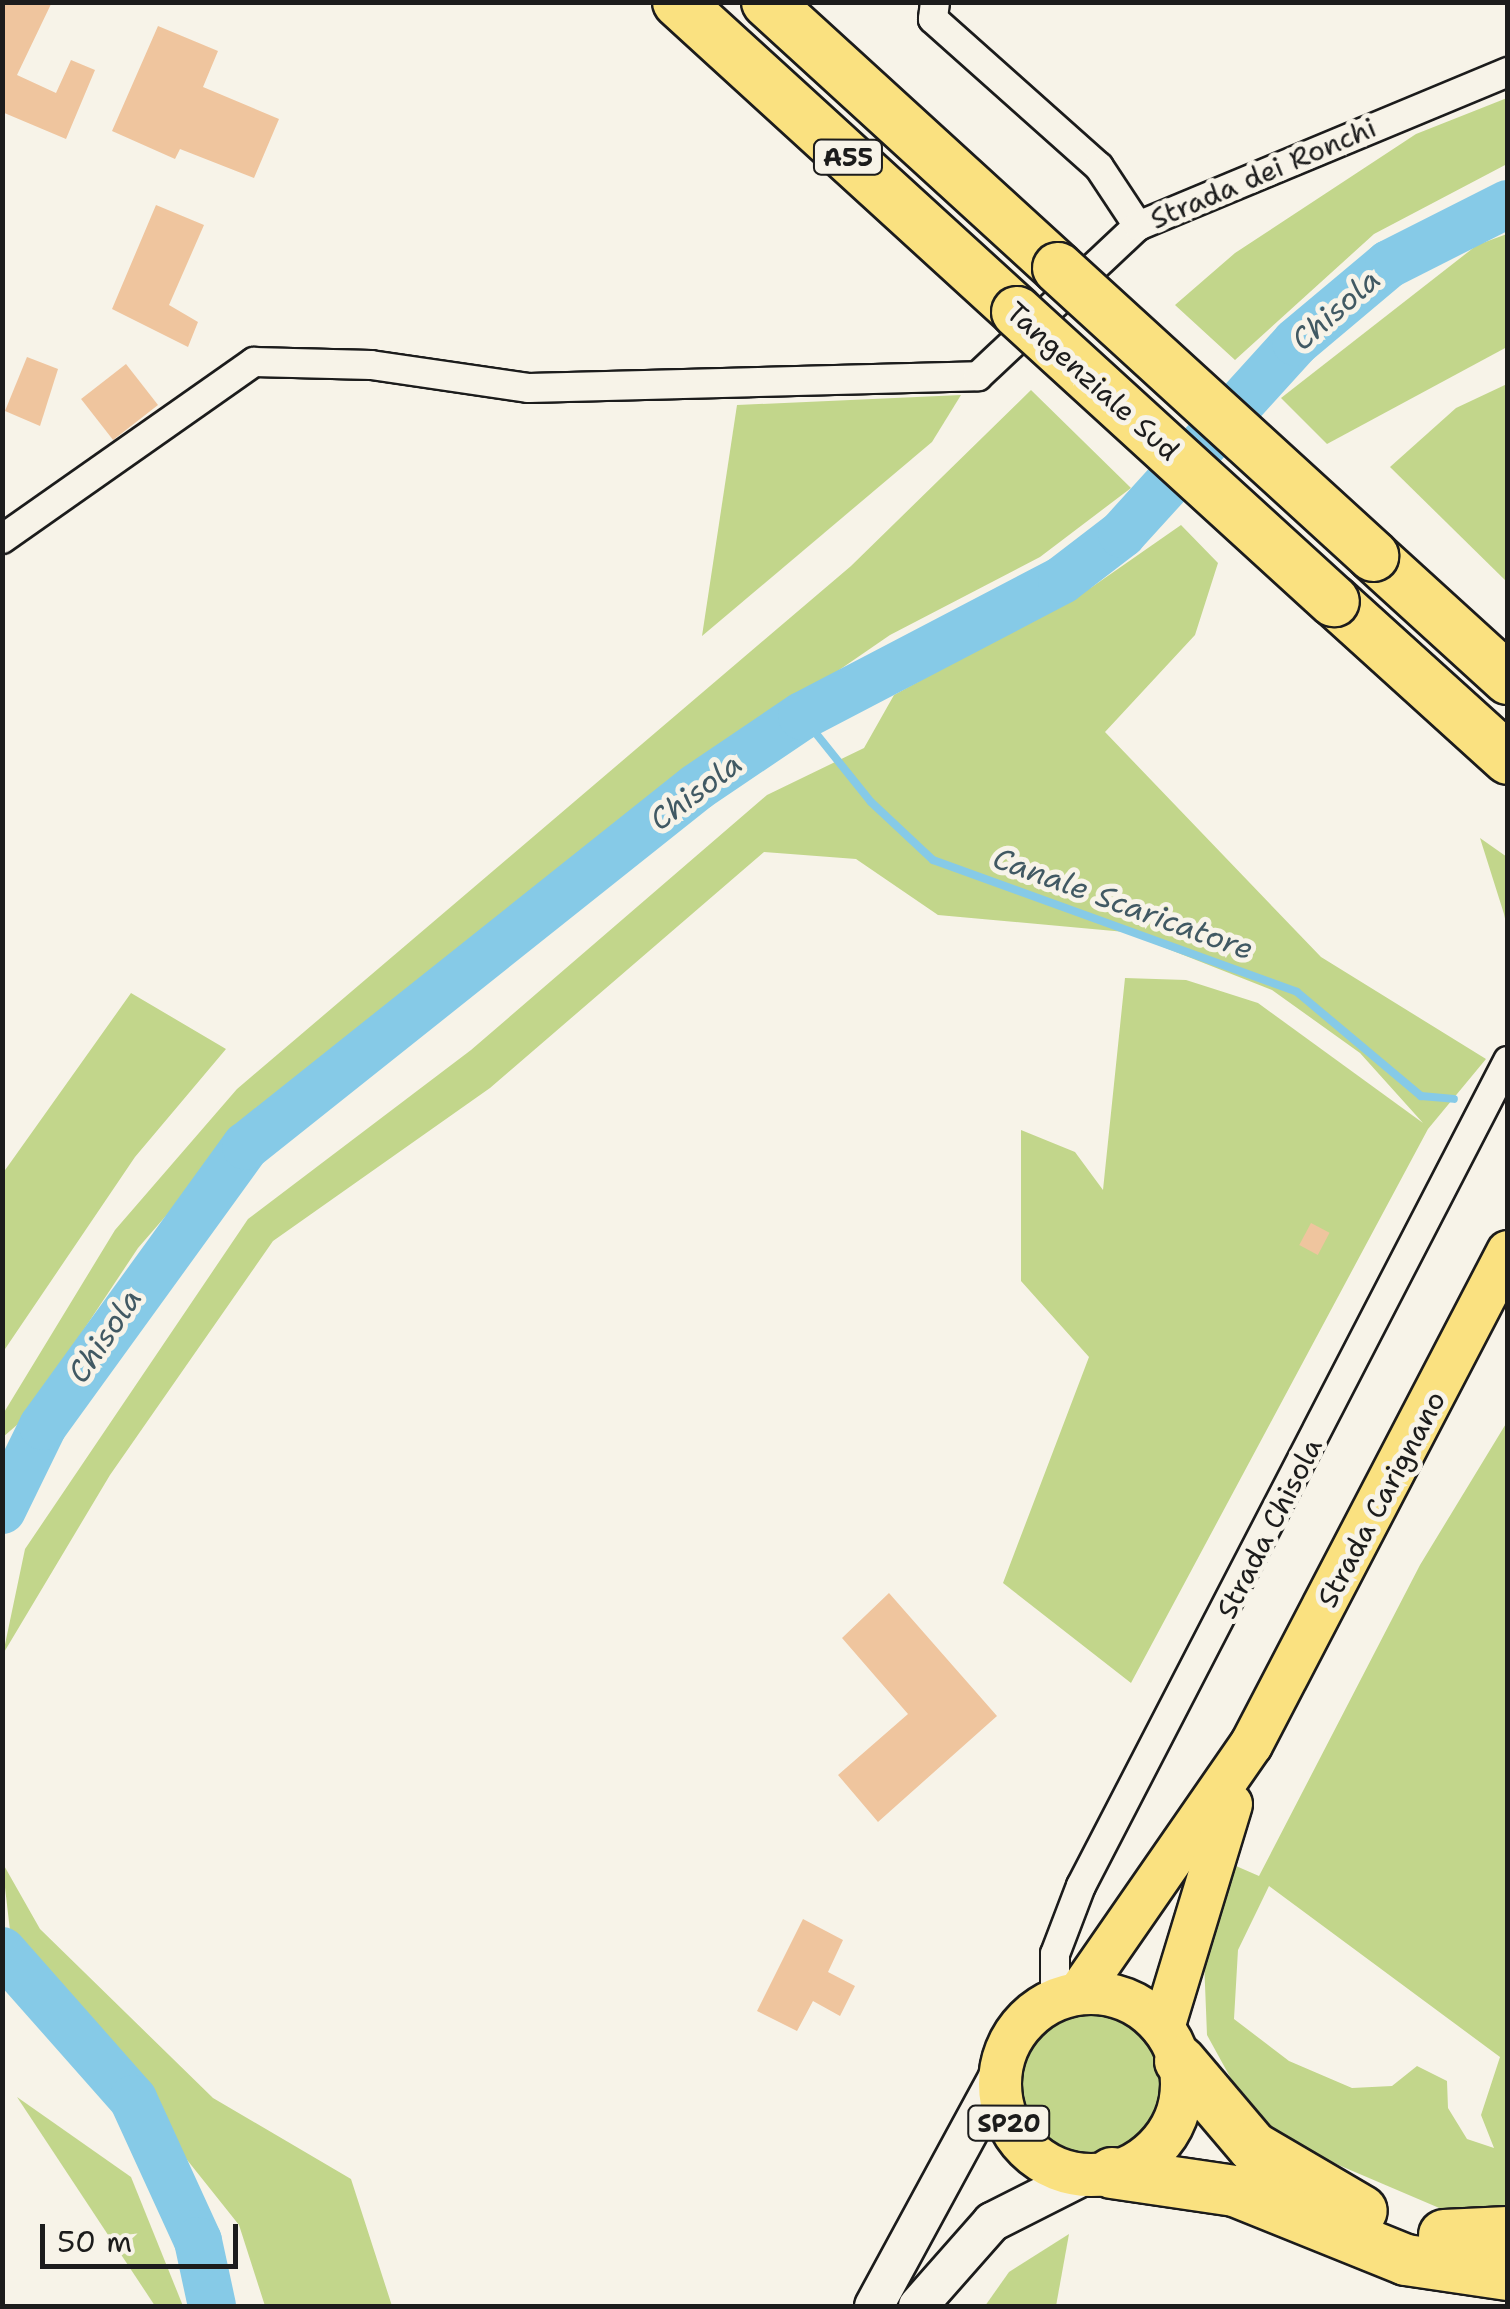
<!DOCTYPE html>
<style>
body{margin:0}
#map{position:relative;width:1510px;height:2309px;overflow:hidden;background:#f7f3e8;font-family:"Shantell Sans",sans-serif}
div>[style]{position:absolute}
.green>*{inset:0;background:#c2d68b}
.round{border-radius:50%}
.stream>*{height:8px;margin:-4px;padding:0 4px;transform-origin:4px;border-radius:4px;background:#86cae7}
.river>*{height:48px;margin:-24px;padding:0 24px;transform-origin:24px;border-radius:24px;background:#86cae7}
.building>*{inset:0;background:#efc59e;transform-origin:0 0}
.roads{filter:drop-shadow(2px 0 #1c1c1c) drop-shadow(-2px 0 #1c1c1c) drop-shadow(0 2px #1c1c1c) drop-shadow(0 -2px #1c1c1c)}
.minor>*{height:28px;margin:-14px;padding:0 14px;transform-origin:14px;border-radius:14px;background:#f7f3e8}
.secondary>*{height:38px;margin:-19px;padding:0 19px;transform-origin:19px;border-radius:19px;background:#f7f3e8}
.primary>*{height:42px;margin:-21px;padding:0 21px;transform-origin:21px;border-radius:21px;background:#fae180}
.primary>.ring{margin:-21px;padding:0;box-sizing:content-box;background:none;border:42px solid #fae180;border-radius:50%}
.motorway>*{height:50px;margin:-25px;padding:0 25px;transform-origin:25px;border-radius:25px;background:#fae180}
.bridges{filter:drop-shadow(2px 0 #1c1c1c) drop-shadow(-2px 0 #1c1c1c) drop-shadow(0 2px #1c1c1c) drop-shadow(0 -2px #1c1c1c)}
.motorway-bridge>*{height:50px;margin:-25px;padding:0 25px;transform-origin:25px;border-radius:25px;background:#fae180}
span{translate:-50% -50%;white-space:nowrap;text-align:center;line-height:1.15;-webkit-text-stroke:10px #f7f3e8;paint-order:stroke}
.shield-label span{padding:2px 8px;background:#f7f3e8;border:2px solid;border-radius:8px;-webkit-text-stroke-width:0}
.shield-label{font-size:25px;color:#1c1c1c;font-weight:700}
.street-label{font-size:28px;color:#1c1c1c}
.water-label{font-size:30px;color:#415963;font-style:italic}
.frame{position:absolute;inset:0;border:5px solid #1c1c1c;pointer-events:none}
.scale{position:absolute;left:40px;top:2224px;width:198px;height:45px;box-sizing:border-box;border:5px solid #1c1c1c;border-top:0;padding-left:12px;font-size:30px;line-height:35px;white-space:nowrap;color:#1c1c1c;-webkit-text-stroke:8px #f7f3e8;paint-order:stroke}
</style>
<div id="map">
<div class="green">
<i style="clip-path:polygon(1507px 98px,1507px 164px,1374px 234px,1235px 360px,1175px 305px,1235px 253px,1416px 134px)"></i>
<i style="clip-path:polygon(1507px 234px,1507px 347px,1327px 444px,1281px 398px,1477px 245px)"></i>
<i style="clip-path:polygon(1507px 384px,1507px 582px,1390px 467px,1456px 408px)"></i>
<i style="clip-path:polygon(1031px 390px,1131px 488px,1040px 557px,890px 635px,666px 789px,255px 1113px,138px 1248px,25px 1418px,3px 1437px,3px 1414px,115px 1230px,237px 1089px,851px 566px)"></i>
<i style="clip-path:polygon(961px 395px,932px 442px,702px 636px,737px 405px)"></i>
<i style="clip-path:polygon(1181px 525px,1218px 563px,1195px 635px,1105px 732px,1321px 957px,1486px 1059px,1428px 1129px,1131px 1683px,1003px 1583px,1089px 1357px,1021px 1281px,1021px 1130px,1075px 1152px,1103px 1190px,1125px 978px,1186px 980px,1258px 1003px,1423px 1123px,1360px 1053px,1272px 990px,1125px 932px,938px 915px,856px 859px,764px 852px,490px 1088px,273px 1241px,110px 1475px,3px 1654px,25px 1549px,248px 1219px,471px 1050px,767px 795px,864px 748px,894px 695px,1092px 587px)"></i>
<i style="clip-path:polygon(1480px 838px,1507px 857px,1507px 928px,1504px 914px)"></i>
<i style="clip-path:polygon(131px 993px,226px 1049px,135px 1157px,3px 1352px,3px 1173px)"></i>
<i style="clip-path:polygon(evenodd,1507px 1422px,1507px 2210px,1458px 2216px,1294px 2146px,1246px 2106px,1207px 2035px,1204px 1960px,1236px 1866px,1259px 1876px,1420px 1565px,1507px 1422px,1269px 1886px,1500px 2057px,1481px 2115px,1494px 2148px,1467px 2139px,1448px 2108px,1447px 2081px,1417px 2066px,1392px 2086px,1352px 2088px,1289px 2061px,1234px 2019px,1238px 1950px,1269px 1886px)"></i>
<i style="clip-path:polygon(2px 1862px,40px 1929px,213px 2098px,351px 2179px,392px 2306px,265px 2306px,239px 2225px,11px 1939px)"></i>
<i class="round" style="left:1022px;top:2015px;width:138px;height:138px"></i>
<i style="clip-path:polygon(17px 2097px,131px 2177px,183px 2306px,155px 2306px)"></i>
<i style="clip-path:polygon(1069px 2234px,1056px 2306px,985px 2306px,1009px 2272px)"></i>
</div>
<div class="stream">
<i style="left:802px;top:716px;width:110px;rotate:51.3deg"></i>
<i style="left:871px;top:802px;width:85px;rotate:43.1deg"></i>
<i style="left:933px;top:860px;width:387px;rotate:19.9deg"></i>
<i style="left:1297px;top:992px;width:162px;rotate:40deg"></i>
<i style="left:1421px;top:1096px;width:33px;rotate:5deg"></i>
</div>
<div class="river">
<i style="left:2px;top:1510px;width:93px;rotate:-64deg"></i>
<i style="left:43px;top:1426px;width:346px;rotate:-54.1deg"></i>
<i style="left:246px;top:1146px;width:576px;rotate:-38.52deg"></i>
<i style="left:697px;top:787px;width:127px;rotate:-34.1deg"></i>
<i style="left:802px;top:716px;width:293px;rotate:-27.6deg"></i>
<i style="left:1062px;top:580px;width:76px;rotate:-37.5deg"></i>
<i style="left:1122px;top:534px;width:259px;rotate:-47.8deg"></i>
<i style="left:1296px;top:342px;width:121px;rotate:-40deg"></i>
<i style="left:1389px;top:264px;width:133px;rotate:-26.8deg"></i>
<i style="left:2px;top:1951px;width:198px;rotate:48.5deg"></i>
<i style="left:133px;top:2099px;width:156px;rotate:65.4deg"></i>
<i style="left:198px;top:2241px;width:66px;rotate:77.8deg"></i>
</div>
<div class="building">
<i style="clip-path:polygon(2px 2px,52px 2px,17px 75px,56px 93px,71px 60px,95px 70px,66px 139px,2px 112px)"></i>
<i style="clip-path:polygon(158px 26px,218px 51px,203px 87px,279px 119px,254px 178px,180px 149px,175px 159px,112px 131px)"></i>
<i style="clip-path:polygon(156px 205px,204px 225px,169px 305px,198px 322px,188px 347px,112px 309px)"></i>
<i style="clip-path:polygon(27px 357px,58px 369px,40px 426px,5px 411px)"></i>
<i style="left:126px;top:364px;width:52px;height:57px;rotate:52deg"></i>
<i style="left:1311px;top:1223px;width:21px;height:25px;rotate:28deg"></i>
<i style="clip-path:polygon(889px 1593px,997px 1716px,878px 1822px,838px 1775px,908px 1714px,842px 1638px)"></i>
<i style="clip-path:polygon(803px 1919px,843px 1940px,828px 1972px,855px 1986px,840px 2016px,813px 2001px,797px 2031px,757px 2011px)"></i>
</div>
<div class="roads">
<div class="minor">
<i style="left:935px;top:2px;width:17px;rotate:97deg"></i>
<i style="left:933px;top:19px;width:222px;rotate:41.7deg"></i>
<i style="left:1099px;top:167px;width:71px;rotate:56.5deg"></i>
<i style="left:2px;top:539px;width:308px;rotate:-35.1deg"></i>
<i style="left:254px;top:362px;width:117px;rotate:1.5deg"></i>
<i style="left:371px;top:365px;width:160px;rotate:8.3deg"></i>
<i style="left:529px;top:388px;width:449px;rotate:-1.5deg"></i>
<i style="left:978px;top:376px;width:219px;rotate:-43.2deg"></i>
<i style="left:1138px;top:226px;width:401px;rotate:-22.6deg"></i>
<i style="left:1055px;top:2000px;width:46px;rotate:-90deg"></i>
<i style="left:1055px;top:1954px;width:73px;rotate:-69.1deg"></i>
<i style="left:1081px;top:1886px;width:929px;rotate:-62.64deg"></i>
</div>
<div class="secondary">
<i style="left:874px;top:2306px;width:262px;rotate:-61.5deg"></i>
<i style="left:918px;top:2306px;width:112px;rotate:-48.6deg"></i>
<i style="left:992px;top:2222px;width:104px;rotate:-26.8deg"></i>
</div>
<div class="primary">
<i style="left:1079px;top:1993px;width:302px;rotate:-55.3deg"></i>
<i style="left:1251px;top:1745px;width:556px;rotate:-62.47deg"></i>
<i class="ring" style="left:1000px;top:1993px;width:140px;height:140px"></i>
<i style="left:1163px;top:2028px;width:234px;rotate:-73.1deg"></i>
</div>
<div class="motorway">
<i style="left:678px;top:2px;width:459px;rotate:42.4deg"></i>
<i style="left:767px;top:2px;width:394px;rotate:42.4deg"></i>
<i style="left:1373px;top:556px;width:183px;rotate:42.3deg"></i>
<i style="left:1334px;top:601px;width:235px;rotate:42.2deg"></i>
<i style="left:1180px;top:2061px;width:113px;rotate:49.7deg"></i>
<i style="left:1253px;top:2147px;width:126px;rotate:30.4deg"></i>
<i style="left:1112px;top:2173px;width:124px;rotate:8.3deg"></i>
<i style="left:1235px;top:2191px;width:184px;rotate:22deg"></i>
<i style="left:1406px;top:2260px;width:103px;rotate:8.4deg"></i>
<i style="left:1444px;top:2235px;width:64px;rotate:-2.7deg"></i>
</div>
</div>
<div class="bridges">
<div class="motorway-bridge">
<i style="left:1058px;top:268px;width:427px;rotate:42.4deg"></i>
<i style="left:1017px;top:312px;width:429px;rotate:42.4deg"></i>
</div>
</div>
<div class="shield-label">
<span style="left:848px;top:157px">A55</span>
<span style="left:1009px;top:2123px">SP20</span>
</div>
<div class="street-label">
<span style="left:1263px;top:173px;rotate:-23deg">Strada dei Ronchi</span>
<span style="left:1093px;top:381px;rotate:42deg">Tangenziale Sud</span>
<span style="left:1381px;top:1499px;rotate:-62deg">Strada Carignano</span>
<span style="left:1269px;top:1528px;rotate:-63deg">Strada Chisola</span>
</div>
<div class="water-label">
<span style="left:1336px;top:310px;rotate:-41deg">Chisola</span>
<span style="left:696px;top:792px;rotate:-37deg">Chisola</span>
<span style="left:1123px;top:904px;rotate:20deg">Canale Scaricatore</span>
<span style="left:105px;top:1336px;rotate:-56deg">Chisola</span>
</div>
<div class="frame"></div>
<div class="scale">50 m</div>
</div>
